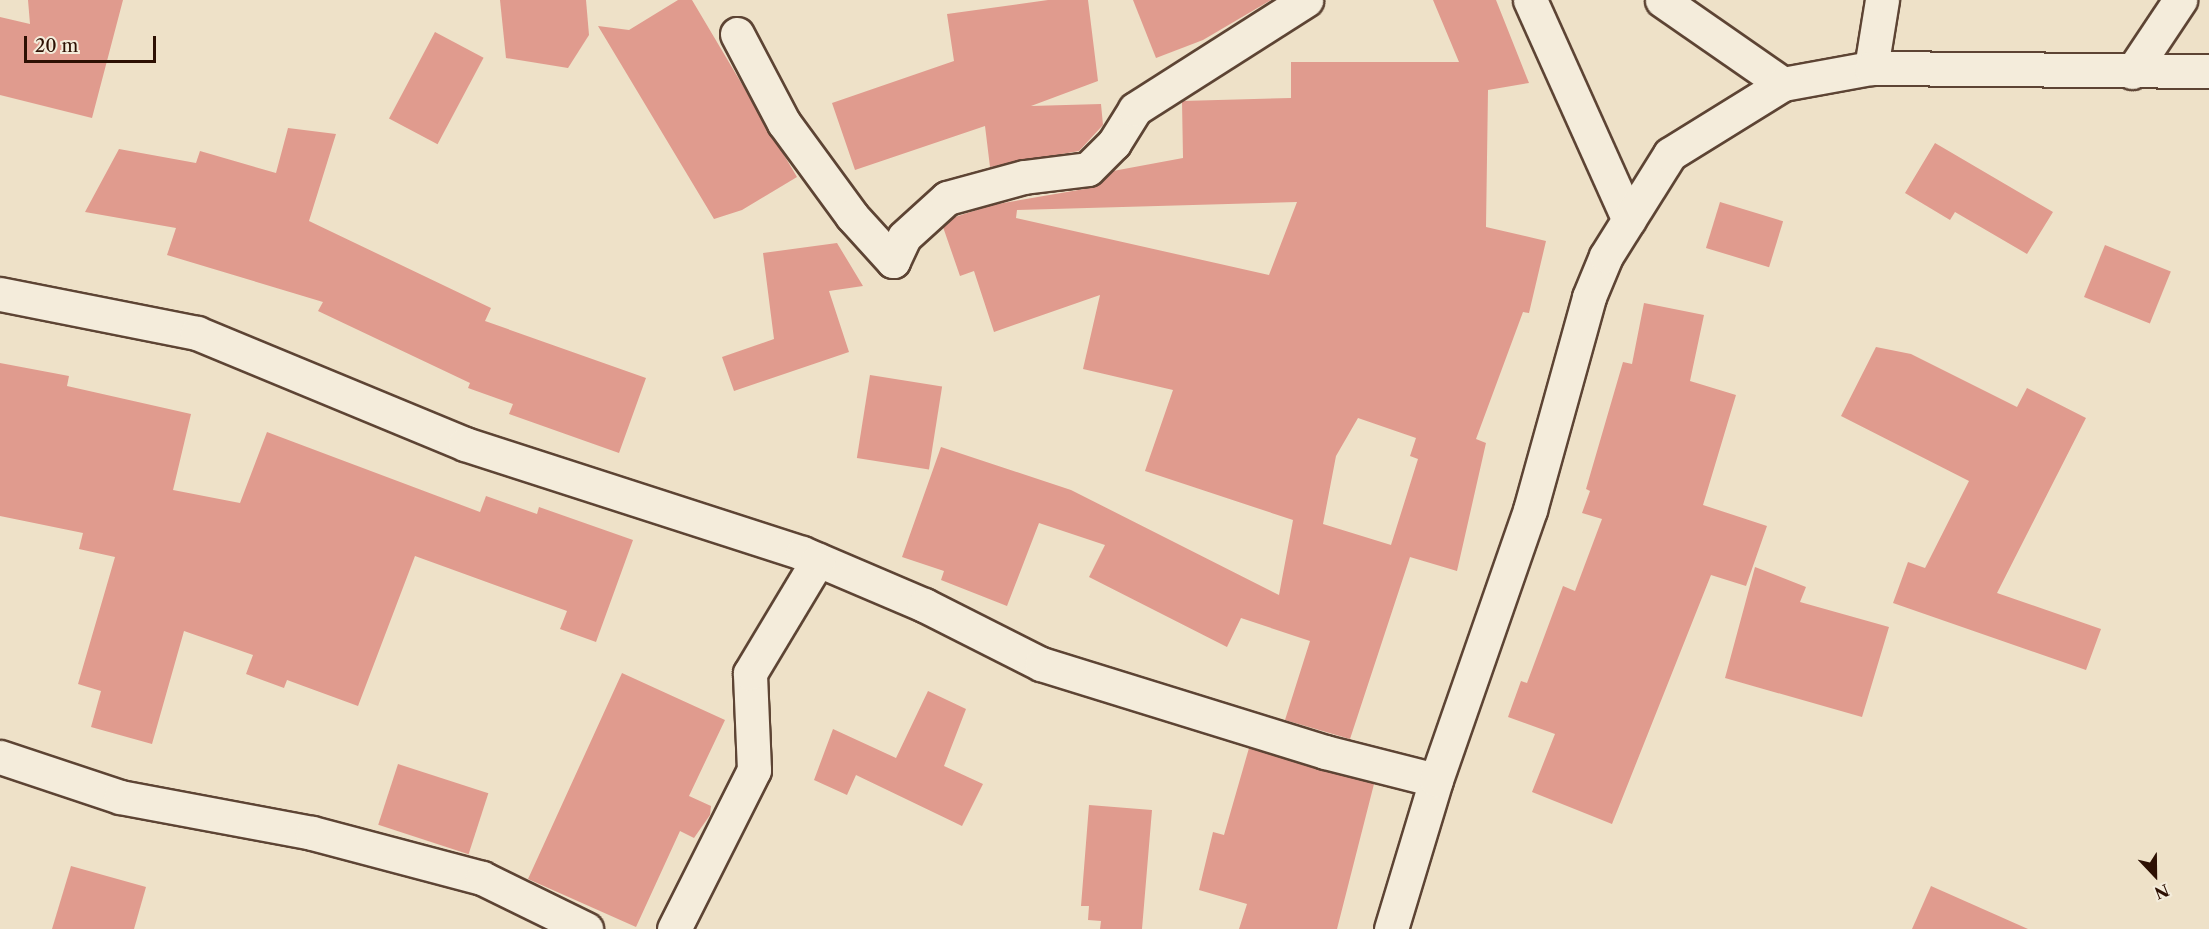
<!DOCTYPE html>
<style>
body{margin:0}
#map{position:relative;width:2209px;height:929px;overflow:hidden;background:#eee1c8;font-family:"Libre Caslon Text",serif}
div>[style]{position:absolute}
.building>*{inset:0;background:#e09b8e;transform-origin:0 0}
.roads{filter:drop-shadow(2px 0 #5d4434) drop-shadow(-2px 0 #5d4434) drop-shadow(0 2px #5d4434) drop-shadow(0 -2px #5d4434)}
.minor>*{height:33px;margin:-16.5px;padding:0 16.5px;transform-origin:16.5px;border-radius:16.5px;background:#f4ecdb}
.tertiary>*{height:33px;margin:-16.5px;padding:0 16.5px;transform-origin:16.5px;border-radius:16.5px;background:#f4ecdb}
span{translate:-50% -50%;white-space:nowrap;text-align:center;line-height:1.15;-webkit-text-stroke:6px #f4ecdb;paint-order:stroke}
.north{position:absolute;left:2125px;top:845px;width:60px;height:60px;-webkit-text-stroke:4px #f4ecdb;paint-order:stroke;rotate:158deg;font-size:16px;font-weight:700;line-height:24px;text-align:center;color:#2d1003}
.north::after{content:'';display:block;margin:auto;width:21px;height:27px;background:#2d1003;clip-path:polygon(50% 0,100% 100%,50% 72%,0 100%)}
.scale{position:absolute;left:24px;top:36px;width:132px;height:27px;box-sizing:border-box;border:3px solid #2d1003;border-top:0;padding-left:8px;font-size:18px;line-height:21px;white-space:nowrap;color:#2d1003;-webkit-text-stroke:4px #f4ecdb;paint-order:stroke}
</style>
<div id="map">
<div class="building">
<i style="clip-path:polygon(28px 0,123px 0,92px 118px,0 95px,0 17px,30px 24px)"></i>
<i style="clip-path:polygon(500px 0,586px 0,589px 35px,568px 68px,506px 58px)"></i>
<i style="clip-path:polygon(678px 0,692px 0,797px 177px,742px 210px,714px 219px,598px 26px,629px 30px)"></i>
<i style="clip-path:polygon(1048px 0,1088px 0,1098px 81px,1031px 106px,1101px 104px,1103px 125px,1079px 151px,990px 167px,985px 126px,855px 170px,832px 103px,954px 61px,947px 14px)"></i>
<i style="clip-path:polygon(1133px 0,1271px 0,1203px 40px,1156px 58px)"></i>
<i style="clip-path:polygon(evenodd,1433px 0,1496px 0,1529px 83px,1488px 90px,1486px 227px,1546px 241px,1529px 313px,1523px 312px,1476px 439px,1486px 443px,1457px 571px,1410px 557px,1350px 739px,1285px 720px,1310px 641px,1241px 618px,1227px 647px,1089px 577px,1105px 545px,1039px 523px,1007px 606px,941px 580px,944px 571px,902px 557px,941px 447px,1071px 490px,1279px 595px,1293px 520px,1145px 471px,1173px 390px,1083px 369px,1100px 295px,994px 332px,974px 271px,960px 276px,943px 227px,952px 218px,992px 205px,1090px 188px,1113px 171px,1183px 158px,1182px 101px,1291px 98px,1291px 62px,1459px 62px,1433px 0,1297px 202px,1269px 275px,1016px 218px,1017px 210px,1297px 202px,1433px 0,1358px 418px,1416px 438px,1410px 456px,1418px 459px,1391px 545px,1323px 524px,1336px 456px,1358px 418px)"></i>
<i style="left:435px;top:32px;width:55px;height:98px;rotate:28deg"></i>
<i style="clip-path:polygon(288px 128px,336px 134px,309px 221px,491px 308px,485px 321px,646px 378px,619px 453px,509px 414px,513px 404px,468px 388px,470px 383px,318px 311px,323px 302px,167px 255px,176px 228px,85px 212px,119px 149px,196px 163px,200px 151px,276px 173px)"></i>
<i style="clip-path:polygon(1935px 143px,2053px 212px,2027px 254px,1955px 212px,1950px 220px,1905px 193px)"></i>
<i style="left:1720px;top:202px;width:66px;height:48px;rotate:17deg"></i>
<i style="clip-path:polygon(837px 243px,863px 286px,829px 291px,849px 352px,734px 391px,722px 357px,774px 339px,763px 253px)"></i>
<i style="left:2105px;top:245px;width:71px;height:56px;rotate:22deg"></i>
<i style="clip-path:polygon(1644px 303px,1704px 315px,1690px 381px,1736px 395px,1703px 505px,1767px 526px,1746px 586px,1711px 575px,1612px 824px,1532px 792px,1555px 734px,1508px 717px,1521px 681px,1527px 683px,1563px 586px,1575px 591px,1602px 519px,1582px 513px,1590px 491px,1586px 489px,1623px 362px,1632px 364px)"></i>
<i style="clip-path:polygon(1876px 347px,1911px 354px,2017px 407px,2027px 388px,2086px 418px,1997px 593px,2101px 629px,2086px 670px,1893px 603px,1908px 562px,1925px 568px,1969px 481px,1841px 416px)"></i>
<i style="clip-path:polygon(0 363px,69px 376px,67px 386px,191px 414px,173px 490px,240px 503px,267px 432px,480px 512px,486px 496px,537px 514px,539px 507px,633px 540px,596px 642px,560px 629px,567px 611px,415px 556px,358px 706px,287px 680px,284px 688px,246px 674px,253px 655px,184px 631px,152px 744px,91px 727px,101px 691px,78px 684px,115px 557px,79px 549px,83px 533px,0 516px)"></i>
<i style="left:870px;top:375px;width:73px;height:84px;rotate:9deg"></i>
<i style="clip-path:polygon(1755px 567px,1806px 587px,1800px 602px,1889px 627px,1862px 717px,1725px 678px)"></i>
<i style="clip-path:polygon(622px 673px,725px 720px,689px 796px,711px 806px,710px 815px,694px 838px,680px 831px,636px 927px,528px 879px)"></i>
<i style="clip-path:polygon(928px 691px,966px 709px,944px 766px,983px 784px,962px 826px,856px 775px,847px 795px,814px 780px,833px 729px,896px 758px)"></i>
<i style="clip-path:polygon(1249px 748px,1374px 784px,1337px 929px,1239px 929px,1247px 904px,1199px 890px,1213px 832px,1224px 835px)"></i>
<i style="left:398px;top:764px;width:95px;height:64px;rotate:18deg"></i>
<i style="clip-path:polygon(1089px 805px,1152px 810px,1142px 929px,1100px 929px,1101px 921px,1088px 920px,1089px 906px,1081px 906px)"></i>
<i style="clip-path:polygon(71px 866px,146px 887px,134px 929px,52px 929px)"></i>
<i style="clip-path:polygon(1931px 886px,2028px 929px,1912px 929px)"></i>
</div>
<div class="roads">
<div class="minor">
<i style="left:737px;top:34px;width:101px;rotate:62.2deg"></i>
<i style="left:784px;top:123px;width:115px;rotate:53.8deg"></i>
<i style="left:852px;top:216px;width:61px;rotate:47.7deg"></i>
<i style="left:893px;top:261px;width:26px;rotate:-65deg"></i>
<i style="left:904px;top:237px;width:58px;rotate:-42.2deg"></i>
<i style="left:947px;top:198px;width:80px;rotate:-15.3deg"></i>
<i style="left:1024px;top:177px;width:64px;rotate:-7.1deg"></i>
<i style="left:1088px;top:169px;width:37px;rotate:-45deg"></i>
<i style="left:1114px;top:143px;width:40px;rotate:-58deg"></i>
<i style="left:1135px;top:109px;width:203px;rotate:-32.5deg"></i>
<i style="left:1871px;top:68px;width:69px;rotate:-80.8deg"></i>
<i style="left:2132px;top:72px;width:87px;rotate:-56.3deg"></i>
<i style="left:0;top:294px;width:201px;rotate:11.2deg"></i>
<i style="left:197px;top:333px;width:290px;rotate:22.5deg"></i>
<i style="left:465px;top:444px;width:354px;rotate:17.9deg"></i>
<i style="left:802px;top:553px;width:133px;rotate:23.1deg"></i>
<i style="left:924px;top:605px;width:131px;rotate:26.8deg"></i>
<i style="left:1041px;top:664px;width:297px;rotate:17.2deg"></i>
<i style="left:1325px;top:752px;width:114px;rotate:14.2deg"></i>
<i style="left:0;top:757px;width:126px;rotate:18.4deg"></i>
<i style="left:120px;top:797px;width:195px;rotate:10.6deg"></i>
<i style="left:312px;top:833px;width:176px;rotate:14.8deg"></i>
<i style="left:482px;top:878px;width:116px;rotate:26.1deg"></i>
<i style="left:674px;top:929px;width:178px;rotate:-63.3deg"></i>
<i style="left:754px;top:770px;width:97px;rotate:-92.4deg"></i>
<i style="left:750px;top:673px;width:132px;rotate:-59deg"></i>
</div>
<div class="tertiary">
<i style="left:1530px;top:0;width:241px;rotate:65.8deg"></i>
<i style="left:1662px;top:0;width:147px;rotate:34.8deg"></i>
<i style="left:1391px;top:929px;width:156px;rotate:-73.2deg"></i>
<i style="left:1436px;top:780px;width:286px;rotate:-70.8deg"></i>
<i style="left:1530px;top:510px;width:221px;rotate:-74.5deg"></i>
<i style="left:1589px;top:297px;width:44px;rotate:-67.5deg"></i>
<i style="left:1606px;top:256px;width:120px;rotate:-57.9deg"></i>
<i style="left:1670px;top:154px;width:133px;rotate:-31.8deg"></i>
<i style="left:1783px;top:84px;width:89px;rotate:-10.3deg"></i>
<i style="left:1871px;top:68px;width:338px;rotate:0.5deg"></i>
</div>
</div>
<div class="north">N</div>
<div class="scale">20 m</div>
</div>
